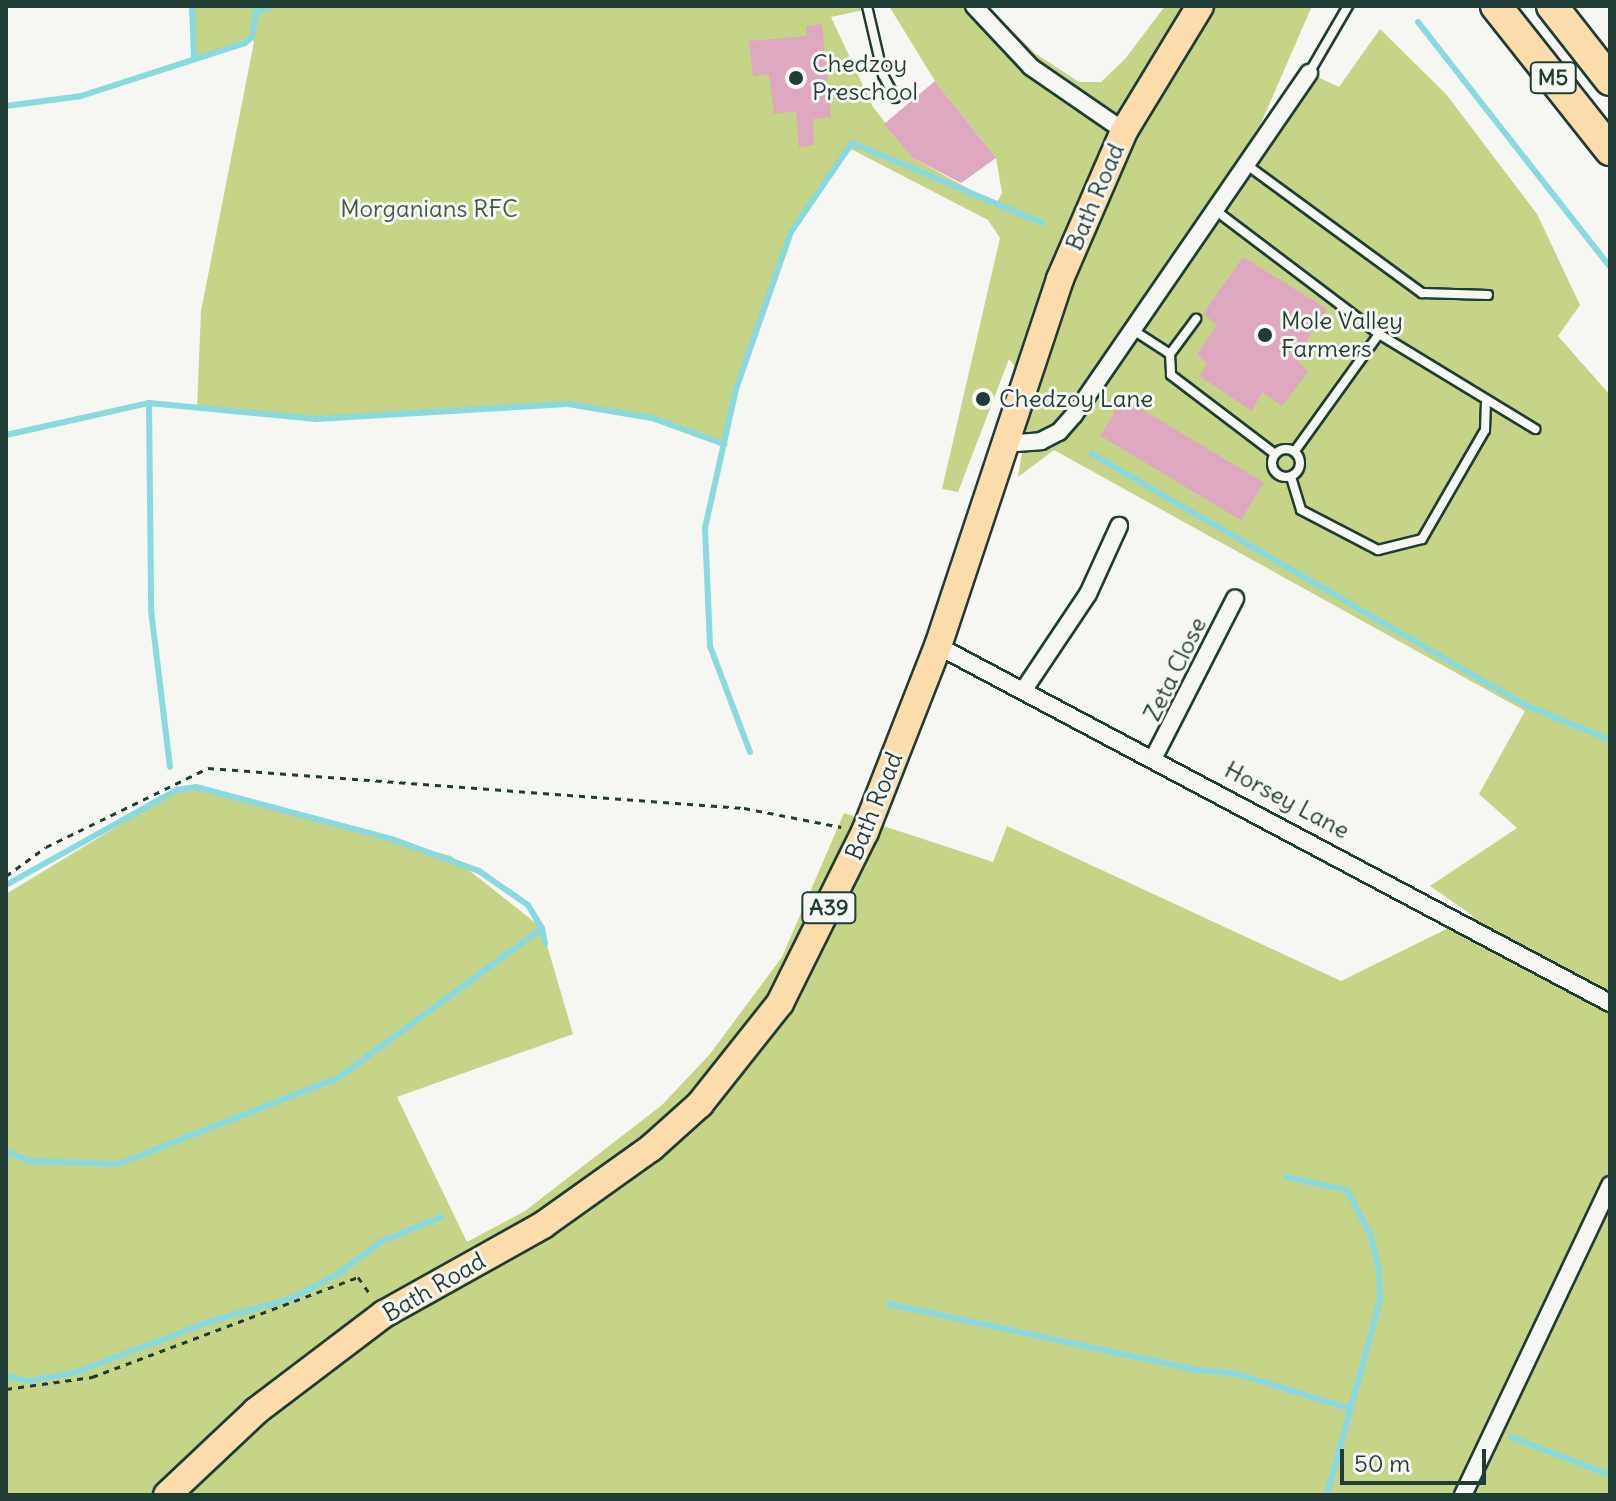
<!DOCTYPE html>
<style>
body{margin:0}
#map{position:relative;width:1616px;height:1501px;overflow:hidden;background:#f6f6f2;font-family:Delius,sans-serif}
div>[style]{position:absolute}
.green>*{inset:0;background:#c6d488}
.stream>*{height:6px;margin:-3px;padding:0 3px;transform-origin:3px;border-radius:3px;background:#88dadf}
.building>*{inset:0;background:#dda8c0;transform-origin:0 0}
.path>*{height:3px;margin-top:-1.5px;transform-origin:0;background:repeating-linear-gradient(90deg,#1f3d34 0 6px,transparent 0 12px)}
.roads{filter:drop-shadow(2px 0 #1f3d34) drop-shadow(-2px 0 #1f3d34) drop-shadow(0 2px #1f3d34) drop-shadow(0 -2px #1f3d34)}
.lane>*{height:8px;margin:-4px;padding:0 4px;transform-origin:4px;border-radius:4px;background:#f6f6f2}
.lane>.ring{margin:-4px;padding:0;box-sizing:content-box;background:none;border:8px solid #f6f6f2;border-radius:50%}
.street>*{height:16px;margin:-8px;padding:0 8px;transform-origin:8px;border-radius:8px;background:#f6f6f2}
.primary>*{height:26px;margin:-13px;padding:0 13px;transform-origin:13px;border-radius:13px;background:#fddcac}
.highway>*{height:30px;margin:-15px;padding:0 15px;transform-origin:15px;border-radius:15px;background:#fddcac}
.dots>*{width:22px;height:22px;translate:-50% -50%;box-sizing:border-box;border:4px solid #f6f6f2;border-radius:50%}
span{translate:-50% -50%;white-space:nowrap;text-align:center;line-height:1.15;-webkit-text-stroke:6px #f6f6f2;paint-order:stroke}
.shield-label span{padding:2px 6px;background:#f6f6f2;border:2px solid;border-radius:6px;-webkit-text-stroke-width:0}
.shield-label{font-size:22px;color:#1f3d34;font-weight:700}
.poi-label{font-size:24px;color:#1f3d34}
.left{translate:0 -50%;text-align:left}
.street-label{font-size:24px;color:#1f3d34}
.park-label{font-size:24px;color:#405b45}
.frame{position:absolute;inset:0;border:8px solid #1f3d34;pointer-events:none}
.scale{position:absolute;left:1340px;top:1449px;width:146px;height:36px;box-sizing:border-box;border:4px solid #1f3d34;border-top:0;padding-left:10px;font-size:24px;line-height:28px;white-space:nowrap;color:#1f3d34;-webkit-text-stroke:6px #f6f6f2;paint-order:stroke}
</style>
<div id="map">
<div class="green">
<i style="clip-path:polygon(192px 6px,882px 6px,831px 17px,873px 107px,913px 158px,996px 204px,1002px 193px,996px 158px,935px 81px,889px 6px,987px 6px,1036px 54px,1079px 82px,1101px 82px,1125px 59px,1165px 6px,1312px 6px,1258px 130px,1210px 202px,1215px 209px,1309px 73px,1339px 87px,1380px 29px,1446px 94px,1537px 214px,1580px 305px,1558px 336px,1610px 395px,1610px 1495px,6px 1495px,6px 894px,177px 790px,196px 787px,451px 856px,542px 928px,573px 1034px,397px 1097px,467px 1242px,525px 1211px,662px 1105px,710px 1054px,782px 957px,844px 813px,993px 862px,1007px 826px,1341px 981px,1473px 916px,1430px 886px,1517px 828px,1479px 794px,1525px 711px,1054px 450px,1018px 477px,1032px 389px,1009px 359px,958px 492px,942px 489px,1000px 238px,988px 220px,849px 148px,791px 232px,736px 389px,724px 444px,652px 418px,568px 404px,316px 419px,197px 408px,201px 311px,254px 42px,252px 37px,194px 59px)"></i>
</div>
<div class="stream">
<i style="left:192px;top:6px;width:53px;rotate:87.8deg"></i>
<i style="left:1418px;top:22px;width:311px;rotate:51.9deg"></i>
<i style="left:6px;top:106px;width:76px;rotate:-7.6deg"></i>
<i style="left:81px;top:96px;width:172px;rotate:-17.9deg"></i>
<i style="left:245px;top:43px;width:9px;rotate:-41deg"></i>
<i style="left:252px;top:37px;width:25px;rotate:-81deg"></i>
<i style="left:256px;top:12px;width:17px;rotate:-21deg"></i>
<i style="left:149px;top:403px;width:207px;rotate:89.4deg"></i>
<i style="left:151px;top:610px;width:158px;rotate:83.1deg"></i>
<i style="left:6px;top:435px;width:147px;rotate:-12.6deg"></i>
<i style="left:149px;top:403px;width:168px;rotate:5.5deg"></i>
<i style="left:316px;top:419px;width:252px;rotate:-3.4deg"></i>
<i style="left:568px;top:404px;width:85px;rotate:9.5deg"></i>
<i style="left:652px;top:418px;width:77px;rotate:19.9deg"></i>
<i style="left:1092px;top:454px;width:498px;rotate:30.1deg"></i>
<i style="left:1523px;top:704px;width:94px;rotate:22.5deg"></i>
<i style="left:750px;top:752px;width:113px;rotate:-110.7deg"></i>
<i style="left:710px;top:646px;width:118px;rotate:-92.4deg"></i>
<i style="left:705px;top:528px;width:142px;rotate:-77.4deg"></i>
<i style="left:736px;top:389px;width:166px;rotate:-70.7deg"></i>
<i style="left:791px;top:232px;width:108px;rotate:-55.6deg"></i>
<i style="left:852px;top:143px;width:206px;rotate:22.8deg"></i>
<i style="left:6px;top:885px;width:196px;rotate:-29.1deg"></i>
<i style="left:177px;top:790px;width:19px;rotate:-9deg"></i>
<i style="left:196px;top:787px;width:203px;rotate:14.9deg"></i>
<i style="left:392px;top:839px;width:93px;rotate:20.2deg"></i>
<i style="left:479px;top:871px;width:60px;rotate:34.8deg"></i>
<i style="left:528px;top:905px;width:27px;rotate:59deg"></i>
<i style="left:6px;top:1151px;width:25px;rotate:23deg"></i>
<i style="left:29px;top:1161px;width:89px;rotate:1.9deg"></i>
<i style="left:118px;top:1164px;width:236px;rotate:-21.4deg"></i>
<i style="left:338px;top:1078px;width:253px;rotate:-36.3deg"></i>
<i style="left:542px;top:928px;width:16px;rotate:79deg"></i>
<i style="left:1286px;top:1177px;width:62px;rotate:12deg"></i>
<i style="left:1347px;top:1190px;width:52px;rotate:62.4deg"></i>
<i style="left:1371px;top:1236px;width:35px;rotate:77deg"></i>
<i style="left:1379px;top:1270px;width:31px;rotate:88deg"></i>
<i style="left:1380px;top:1301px;width:201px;rotate:105.3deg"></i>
<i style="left:889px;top:1304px;width:315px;rotate:12.1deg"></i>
<i style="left:1197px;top:1370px;width:37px;rotate:5deg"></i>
<i style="left:1234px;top:1373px;width:122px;rotate:17.1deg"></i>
<i style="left:6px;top:1376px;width:23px;rotate:13deg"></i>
<i style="left:28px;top:1381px;width:47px;rotate:-9.9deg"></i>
<i style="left:74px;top:1373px;width:141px;rotate:-20.7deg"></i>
<i style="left:206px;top:1323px;width:90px;rotate:-16.2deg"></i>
<i style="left:292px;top:1298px;width:52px;rotate:-27.6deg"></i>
<i style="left:338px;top:1274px;width:55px;rotate:-36.9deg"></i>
<i style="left:382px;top:1241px;width:64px;rotate:-22.1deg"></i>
<i style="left:1511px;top:1437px;width:106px;rotate:21deg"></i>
</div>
<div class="building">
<i style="clip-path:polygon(822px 24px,831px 117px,813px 119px,814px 145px,799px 147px,796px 111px,774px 114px,769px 74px,753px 76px,749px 41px,807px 36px,806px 26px)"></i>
<i style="clip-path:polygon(935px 81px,996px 158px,961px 183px,913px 158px,884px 124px)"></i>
<i style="clip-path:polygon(1243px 257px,1327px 309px,1295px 358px,1308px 372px,1282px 406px,1262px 392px,1252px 411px,1200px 376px,1207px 364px,1197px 354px,1217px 325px,1203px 314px)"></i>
<i style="left:1123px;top:398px;width:164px;height:44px;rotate:31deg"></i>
</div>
<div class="path">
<i style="left:6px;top:876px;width:49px;rotate:-35.9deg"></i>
<i style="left:46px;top:847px;width:180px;rotate:-26deg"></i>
<i style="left:208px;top:768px;width:537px;rotate:4.27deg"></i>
<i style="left:744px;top:808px;width:99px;rotate:11.1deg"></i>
<i style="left:6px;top:1389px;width:87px;rotate:-7.9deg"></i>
<i style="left:92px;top:1377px;width:284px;rotate:-20.6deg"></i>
<i style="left:358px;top:1277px;width:21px;rotate:55deg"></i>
</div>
<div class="roads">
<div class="lane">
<i style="left:867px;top:6px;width:71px;rotate:76.9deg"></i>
<i style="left:883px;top:75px;width:26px;rotate:62deg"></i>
<i style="left:1309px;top:73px;width:78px;rotate:-59.8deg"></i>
<i style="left:1247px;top:165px;width:217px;rotate:36.2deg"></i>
<i style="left:1422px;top:293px;width:66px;rotate:1.7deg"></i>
<i style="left:1215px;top:210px;width:206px;rotate:37.1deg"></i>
<i style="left:1379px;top:334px;width:144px;rotate:125.7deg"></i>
<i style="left:1133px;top:330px;width:44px;rotate:33deg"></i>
<i style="left:1170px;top:354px;width:44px;rotate:-53.4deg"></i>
<i style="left:1379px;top:334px;width:183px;rotate:31.3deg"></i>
<i style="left:1170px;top:354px;width:21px;rotate:87deg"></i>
<i style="left:1171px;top:375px;width:131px;rotate:37.2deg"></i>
<i class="ring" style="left:1272px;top:449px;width:20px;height:20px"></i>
<i style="left:1291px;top:477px;width:34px;rotate:73deg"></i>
<i style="left:1301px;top:510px;width:87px;rotate:27.5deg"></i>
<i style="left:1378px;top:550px;width:45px;rotate:-14deg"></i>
<i style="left:1422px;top:539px;width:126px;rotate:-60deg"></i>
<i style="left:1485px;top:430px;width:29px;rotate:-88deg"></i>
</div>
<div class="street">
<i style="left:974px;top:6px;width:83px;rotate:46.9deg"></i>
<i style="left:1031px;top:67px;width:113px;rotate:34.5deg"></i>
<i style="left:1002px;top:444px;width:39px;rotate:-4deg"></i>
<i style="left:1041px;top:441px;width:20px;rotate:-27deg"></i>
<i style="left:1059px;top:432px;width:23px;rotate:-49deg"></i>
<i style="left:1074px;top:415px;width:415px;rotate:-55.5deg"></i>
<i style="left:938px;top:646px;width:761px;rotate:27.98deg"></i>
<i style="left:1023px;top:691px;width:117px;rotate:-56.2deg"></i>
<i style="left:1088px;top:594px;width:75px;rotate:-65.5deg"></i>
<i style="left:1154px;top:757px;width:178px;rotate:-62.9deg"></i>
<i style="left:1463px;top:1495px;width:343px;rotate:-64.6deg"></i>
</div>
<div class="primary">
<i style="left:167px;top:1495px;width:122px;rotate:-43.3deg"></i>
<i style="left:256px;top:1411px;width:161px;rotate:-37.2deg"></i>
<i style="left:384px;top:1314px;width:182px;rotate:-29.2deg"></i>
<i style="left:543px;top:1225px;width:133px;rotate:-35.5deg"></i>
<i style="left:651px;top:1148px;width:66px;rotate:-41.9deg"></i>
<i style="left:700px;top:1104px;width:129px;rotate:-51.6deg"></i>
<i style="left:780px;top:1003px;width:191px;rotate:-63.6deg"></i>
<i style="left:865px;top:832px;width:200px;rotate:-68.6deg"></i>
<i style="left:938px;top:646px;width:387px;rotate:-71.6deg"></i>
<i style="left:1060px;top:279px;width:161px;rotate:-66.6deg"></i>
<i style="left:1124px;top:131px;width:146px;rotate:-58.7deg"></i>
</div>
<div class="highway">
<i style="left:1496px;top:6px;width:184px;rotate:51.6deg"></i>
<i style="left:1552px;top:6px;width:94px;rotate:51.9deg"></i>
</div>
</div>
<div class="dots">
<i style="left:796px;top:78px;background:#1f3d34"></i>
<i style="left:1265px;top:335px;background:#1f3d34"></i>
<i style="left:983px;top:399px;background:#1f3d34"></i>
</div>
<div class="shield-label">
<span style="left:1553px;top:78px">M5</span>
<span style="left:829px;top:908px">A39</span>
</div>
<div class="poi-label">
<span class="left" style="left:812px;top:78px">Chedzoy<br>Preschool</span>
<span class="left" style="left:1281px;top:335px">Mole Valley<br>Farmers</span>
<span class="left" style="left:999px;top:399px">Chedzoy Lane</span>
</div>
<div class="street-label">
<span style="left:1095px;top:197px;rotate:-67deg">Bath Road</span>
<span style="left:1175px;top:669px;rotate:-64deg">Zeta Close</span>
<span style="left:1287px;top:800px;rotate:28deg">Horsey Lane</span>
<span style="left:874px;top:806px;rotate:-68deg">Bath Road</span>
<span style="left:434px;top:1287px;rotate:-30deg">Bath Road</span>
</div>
<div class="park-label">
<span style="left:429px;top:209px">Morganians RFC</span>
</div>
<div class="frame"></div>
<div class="scale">50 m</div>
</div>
